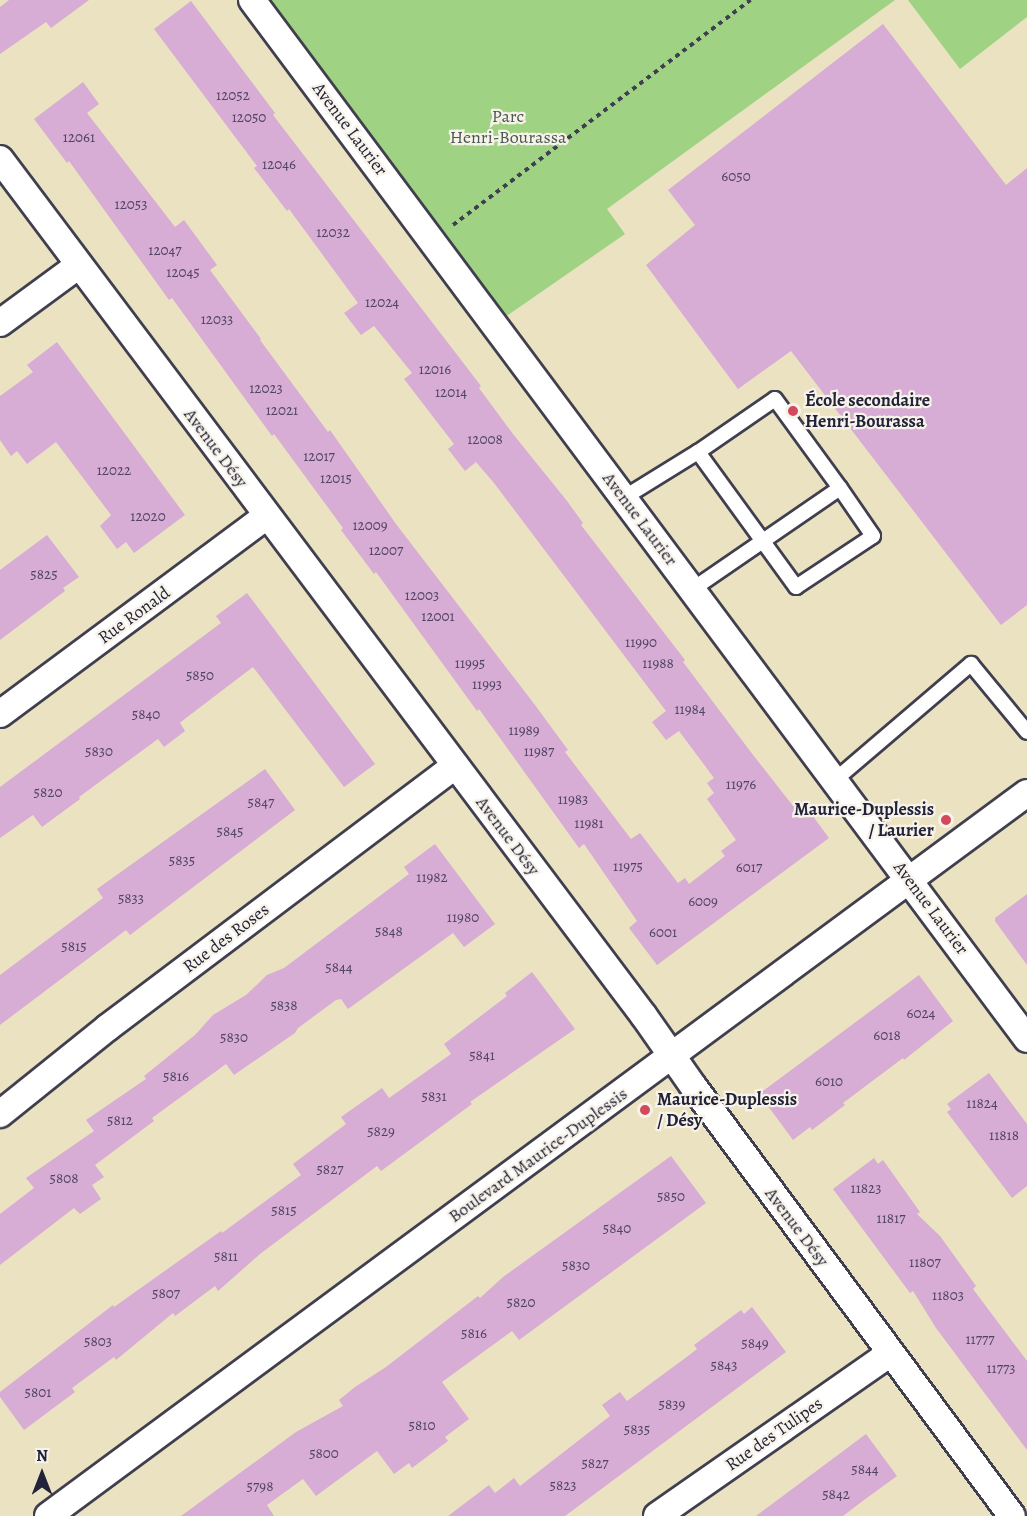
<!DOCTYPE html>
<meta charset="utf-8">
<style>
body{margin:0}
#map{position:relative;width:1027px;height:1516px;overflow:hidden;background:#ebe2c2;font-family:Alegreya,serif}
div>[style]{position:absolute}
.green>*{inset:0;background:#9fd383}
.building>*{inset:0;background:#d7acd5}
.path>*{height:4px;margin-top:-2px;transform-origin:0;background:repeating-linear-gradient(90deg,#403f4f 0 4.5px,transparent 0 9px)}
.roads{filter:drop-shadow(2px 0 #403f4f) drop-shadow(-2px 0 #403f4f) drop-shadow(0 2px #403f4f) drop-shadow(0 -2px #403f4f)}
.service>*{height:14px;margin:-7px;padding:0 7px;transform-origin:7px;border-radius:7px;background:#fff}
.minor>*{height:26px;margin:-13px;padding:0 13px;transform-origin:13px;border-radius:13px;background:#fff}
.dots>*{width:16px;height:16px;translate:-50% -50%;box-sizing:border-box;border:3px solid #f7f3e8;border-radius:50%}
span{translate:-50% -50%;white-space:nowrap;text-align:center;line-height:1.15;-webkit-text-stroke:4.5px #f7f3e8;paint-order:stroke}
.number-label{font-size:15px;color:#4f4462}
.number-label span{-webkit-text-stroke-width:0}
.park-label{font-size:18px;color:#485751}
.street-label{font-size:18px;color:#22223b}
.poi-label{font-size:18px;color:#22223b;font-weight:700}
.left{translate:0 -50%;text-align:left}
.right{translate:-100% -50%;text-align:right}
.north{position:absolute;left:12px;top:1444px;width:60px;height:60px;-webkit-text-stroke:4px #f7f3e8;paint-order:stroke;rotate:0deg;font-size:16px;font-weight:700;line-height:24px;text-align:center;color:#22223b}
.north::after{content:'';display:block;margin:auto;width:21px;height:27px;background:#22223b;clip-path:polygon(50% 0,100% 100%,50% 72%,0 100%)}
</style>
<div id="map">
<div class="green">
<i style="clip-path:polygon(252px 0,895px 0,607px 209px,625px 234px,495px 324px)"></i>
<i style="clip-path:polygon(908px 0,1027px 0,1027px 17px,960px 69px)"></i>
</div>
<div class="building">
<i style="clip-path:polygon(9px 0,89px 0,51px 28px,46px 22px,0 54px,0 7px)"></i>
<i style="clip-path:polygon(191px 1px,275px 113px,273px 115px,481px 386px,479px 388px,513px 434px,567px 501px,583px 523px,581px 525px,685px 660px,683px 662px,750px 751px,793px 806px,801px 800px,829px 838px,657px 965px,629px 928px,637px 921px,584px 844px,579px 848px,479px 709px,477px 711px,376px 572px,374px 574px,341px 530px,343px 528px,274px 434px,272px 436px,172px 298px,169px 300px,69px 161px,67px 163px,34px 119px,83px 82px,99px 104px,87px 113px,175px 227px,184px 220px,217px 265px,210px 270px,261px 339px,260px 340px,328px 432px,330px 430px,396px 524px,535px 705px,568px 750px,565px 752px,631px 839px,640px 833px,678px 883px,685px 878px,689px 884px,725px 856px,721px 851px,736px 840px,707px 799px,714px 793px,707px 783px,714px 778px,679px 731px,666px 740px,652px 722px,666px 711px,494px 483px,476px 462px,465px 471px,448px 449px,454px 444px,404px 379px,412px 373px,374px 326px,361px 335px,344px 313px,358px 303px,289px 209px,287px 211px,271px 190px,254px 168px,257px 166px,154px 29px)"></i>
<i style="clip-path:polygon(883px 24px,1006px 185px,1027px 168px,1027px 605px,1001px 625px,791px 351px,738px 389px,646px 265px,695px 225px,668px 190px)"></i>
<i style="clip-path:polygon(57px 342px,185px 515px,134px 553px,126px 542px,117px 549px,100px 526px,111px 515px,56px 442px,27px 464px,17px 451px,11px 456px,0 440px,0 396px,33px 372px,27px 365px)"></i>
<i style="clip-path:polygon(47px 535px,79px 577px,63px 588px,65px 591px,0 640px,0 570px)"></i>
<i style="clip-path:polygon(247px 593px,375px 764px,344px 787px,253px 667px,182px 721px,180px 723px,185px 731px,164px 747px,158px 739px,79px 797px,80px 799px,42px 827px,33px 815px,0 838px,0 787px,221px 623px,216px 616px)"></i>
<i style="clip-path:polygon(265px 769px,295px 810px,130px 935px,126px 930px,0 1025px,0 975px,103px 898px,97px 889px)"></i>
<i style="clip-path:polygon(435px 844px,495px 924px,464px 947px,453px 933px,348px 1009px,341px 999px,336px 1000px,298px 1028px,295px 1033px,234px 1075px,226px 1064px,152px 1118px,154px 1121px,95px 1165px,104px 1177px,92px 1185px,101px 1199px,80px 1214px,74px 1208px,0 1265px,0 1214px,34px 1188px,26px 1178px,94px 1131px,86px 1120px,146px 1079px,144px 1076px,195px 1035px,213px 1015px,246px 995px,267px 975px,284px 968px,409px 874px,404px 867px)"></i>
<i style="clip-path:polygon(1027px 894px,1027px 965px,995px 921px,995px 918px)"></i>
<i style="clip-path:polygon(532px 972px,575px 1029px,470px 1102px,472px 1104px,381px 1171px,377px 1166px,260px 1254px,218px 1291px,215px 1286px,175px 1316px,173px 1313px,116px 1360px,114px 1357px,72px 1388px,75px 1392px,24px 1430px,0 1397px,0 1392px,113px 1305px,114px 1307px,221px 1231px,222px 1233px,301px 1175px,293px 1164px,346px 1124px,341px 1117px,382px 1088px,389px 1098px,451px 1054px,444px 1044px,507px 996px,505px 993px)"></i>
<i style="clip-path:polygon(919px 975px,953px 1021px,904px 1060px,903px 1058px,843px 1103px,845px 1105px,812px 1130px,810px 1127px,793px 1140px,759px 1094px)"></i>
<i style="clip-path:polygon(989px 1073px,1027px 1124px,1027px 1186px,1012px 1198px,947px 1112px,951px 1109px,947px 1104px)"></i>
<i style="clip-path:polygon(671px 1156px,706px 1203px,519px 1340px,512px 1331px,442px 1382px,469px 1419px,445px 1437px,448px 1441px,412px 1468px,409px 1463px,394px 1474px,377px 1451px,316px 1496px,303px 1479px,267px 1505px,274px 1516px,181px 1516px,296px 1432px,343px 1406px,339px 1400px,355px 1387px,386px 1367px,478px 1296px,480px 1298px,503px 1277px)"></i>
<i style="clip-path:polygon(874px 1158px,878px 1164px,883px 1160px,920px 1212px,917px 1214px,940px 1236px,976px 1286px,973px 1289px,1027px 1361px,1027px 1450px,936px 1328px,913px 1291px,910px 1293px,833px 1189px)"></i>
<i style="clip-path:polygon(752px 1307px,786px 1352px,565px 1516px,448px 1516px,489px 1485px,495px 1493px,514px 1478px,520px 1486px,610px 1416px,602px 1405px,620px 1392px,627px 1401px,688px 1356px,697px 1349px,694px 1345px,741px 1310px,744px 1314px)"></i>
<i style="clip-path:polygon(866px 1434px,897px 1476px,864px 1500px,843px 1516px,756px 1516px)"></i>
</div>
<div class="path">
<i style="left:453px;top:225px;width:373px;rotate:-37.1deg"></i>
</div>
<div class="roads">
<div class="service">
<i style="left:698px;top:452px;width:167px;rotate:54deg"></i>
<i style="left:796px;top:587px;width:92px;rotate:-33.5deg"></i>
<i style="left:873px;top:536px;width:58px;rotate:-124.5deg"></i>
<i style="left:625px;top:497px;width:86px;rotate:-31.7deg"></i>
<i style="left:698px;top:452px;width:93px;rotate:-34.5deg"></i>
<i style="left:775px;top:399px;width:110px;rotate:53.9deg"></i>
<i style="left:840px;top:488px;width:178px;rotate:145.5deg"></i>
<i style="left:835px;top:780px;width:179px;rotate:-40.5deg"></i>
<i style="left:971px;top:664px;width:88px;rotate:50.5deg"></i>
</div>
<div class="minor">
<i style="left:252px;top:0;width:1296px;rotate:53.28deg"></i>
<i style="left:0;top:159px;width:1072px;rotate:53.08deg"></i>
<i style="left:644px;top:1016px;width:85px;rotate:55deg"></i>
<i style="left:693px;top:1086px;width:535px;rotate:53.43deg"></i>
<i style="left:0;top:323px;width:98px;rotate:-36.3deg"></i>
<i style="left:0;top:714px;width:332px;rotate:-36.6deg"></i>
<i style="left:0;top:1114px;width:137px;rotate:-38.8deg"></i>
<i style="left:107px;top:1028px;width:436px;rotate:-37deg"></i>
<i style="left:48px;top:1516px;width:1217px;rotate:-36.45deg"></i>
<i style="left:657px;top:1516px;width:285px;rotate:-34.9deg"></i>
</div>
</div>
<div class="dots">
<i style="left:793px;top:411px;background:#d1495b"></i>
<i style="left:946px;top:820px;background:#d1495b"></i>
<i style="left:645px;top:1110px;background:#d1495b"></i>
</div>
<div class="number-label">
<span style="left:233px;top:96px">12052</span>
<span style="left:249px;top:118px">12050</span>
<span style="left:79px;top:138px">12061</span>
<span style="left:279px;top:165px">12046</span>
<span style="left:736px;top:177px">6050</span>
<span style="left:131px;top:205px">12053</span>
<span style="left:333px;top:233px">12032</span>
<span style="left:165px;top:251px">12047</span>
<span style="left:183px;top:273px">12045</span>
<span style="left:382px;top:303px">12024</span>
<span style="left:217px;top:320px">12033</span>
<span style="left:435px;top:370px">12016</span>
<span style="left:266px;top:389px">12023</span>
<span style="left:451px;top:393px">12014</span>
<span style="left:282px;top:411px">12021</span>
<span style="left:485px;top:440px">12008</span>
<span style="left:319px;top:457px">12017</span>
<span style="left:114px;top:471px">12022</span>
<span style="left:336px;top:479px">12015</span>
<span style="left:148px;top:517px">12020</span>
<span style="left:370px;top:526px">12009</span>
<span style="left:386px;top:551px">12007</span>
<span style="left:44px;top:575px">5825</span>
<span style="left:422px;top:596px">12003</span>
<span style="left:438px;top:617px">12001</span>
<span style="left:641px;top:643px">11990</span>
<span style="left:470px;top:664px">11995</span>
<span style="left:658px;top:664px">11988</span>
<span style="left:200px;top:676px">5850</span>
<span style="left:487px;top:685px">11993</span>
<span style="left:690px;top:710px">11984</span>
<span style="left:146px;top:715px">5840</span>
<span style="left:524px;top:731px">11989</span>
<span style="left:99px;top:752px">5830</span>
<span style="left:539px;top:752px">11987</span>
<span style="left:741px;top:785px">11976</span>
<span style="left:48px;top:793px">5820</span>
<span style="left:573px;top:800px">11983</span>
<span style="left:261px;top:803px">5847</span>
<span style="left:589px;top:824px">11981</span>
<span style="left:230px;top:832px">5845</span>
<span style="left:182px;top:861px">5835</span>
<span style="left:628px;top:867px">11975</span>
<span style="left:749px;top:868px">6017</span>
<span style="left:432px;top:878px">11982</span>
<span style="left:131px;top:899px">5833</span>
<span style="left:703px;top:902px">6009</span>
<span style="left:463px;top:918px">11980</span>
<span style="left:389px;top:932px">5848</span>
<span style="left:663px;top:933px">6001</span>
<span style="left:74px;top:947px">5815</span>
<span style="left:339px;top:968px">5844</span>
<span style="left:284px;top:1006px">5838</span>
<span style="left:921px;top:1014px">6024</span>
<span style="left:887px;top:1036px">6018</span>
<span style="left:234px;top:1038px">5830</span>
<span style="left:482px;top:1056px">5841</span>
<span style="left:176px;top:1077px">5816</span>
<span style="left:829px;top:1082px">6010</span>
<span style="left:434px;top:1097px">5831</span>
<span style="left:982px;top:1104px">11824</span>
<span style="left:120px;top:1121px">5812</span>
<span style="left:381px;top:1132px">5829</span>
<span style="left:1004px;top:1136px">11818</span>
<span style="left:330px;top:1170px">5827</span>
<span style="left:64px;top:1179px">5808</span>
<span style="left:866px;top:1189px">11823</span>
<span style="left:671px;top:1197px">5850</span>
<span style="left:284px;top:1211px">5815</span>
<span style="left:891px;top:1219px">11817</span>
<span style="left:617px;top:1229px">5840</span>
<span style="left:226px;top:1257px">5811</span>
<span style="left:925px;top:1263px">11807</span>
<span style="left:576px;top:1266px">5830</span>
<span style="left:166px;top:1294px">5807</span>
<span style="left:948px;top:1296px">11803</span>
<span style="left:521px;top:1303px">5820</span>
<span style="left:474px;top:1334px">5816</span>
<span style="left:980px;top:1340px">11777</span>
<span style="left:98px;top:1342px">5803</span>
<span style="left:755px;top:1344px">5849</span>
<span style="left:724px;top:1366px">5843</span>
<span style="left:1001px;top:1369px">11773</span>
<span style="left:38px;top:1393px">5801</span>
<span style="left:672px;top:1405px">5839</span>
<span style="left:422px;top:1426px">5810</span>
<span style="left:637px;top:1430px">5835</span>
<span style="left:324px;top:1454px">5800</span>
<span style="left:595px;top:1464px">5827</span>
<span style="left:865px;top:1470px">5844</span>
<span style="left:563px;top:1486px">5823</span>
<span style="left:260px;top:1487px">5798</span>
<span style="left:836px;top:1495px">5842</span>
</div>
<div class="park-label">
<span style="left:508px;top:127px">Parc<br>Henri-Bourassa</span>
</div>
<div class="street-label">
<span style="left:350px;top:129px;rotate:53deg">Avenue Laurier</span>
<span style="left:216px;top:448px;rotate:53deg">Avenue Désy</span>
<span style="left:640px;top:519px;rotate:53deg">Avenue Laurier</span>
<span style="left:134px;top:615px;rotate:-36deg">Rue Ronald</span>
<span style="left:508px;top:836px;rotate:53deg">Avenue Désy</span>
<span style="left:931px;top:908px;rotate:53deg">Avenue Laurier</span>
<span style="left:226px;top:938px;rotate:-37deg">Rue des Roses</span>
<span style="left:538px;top:1155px;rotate:-36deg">Boulevard Maurice-Duplessis</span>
<span style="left:797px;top:1227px;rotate:53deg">Avenue Désy</span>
<span style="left:774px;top:1434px;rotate:-35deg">Rue des Tulipes</span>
</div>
<div class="poi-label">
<span class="left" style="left:805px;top:411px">École secondaire<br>Henri-Bourassa</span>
<span class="right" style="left:934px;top:820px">Maurice-Duplessis<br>/ Laurier</span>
<span class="left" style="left:657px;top:1110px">Maurice-Duplessis<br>/ Désy</span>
</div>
<div class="north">N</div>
</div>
